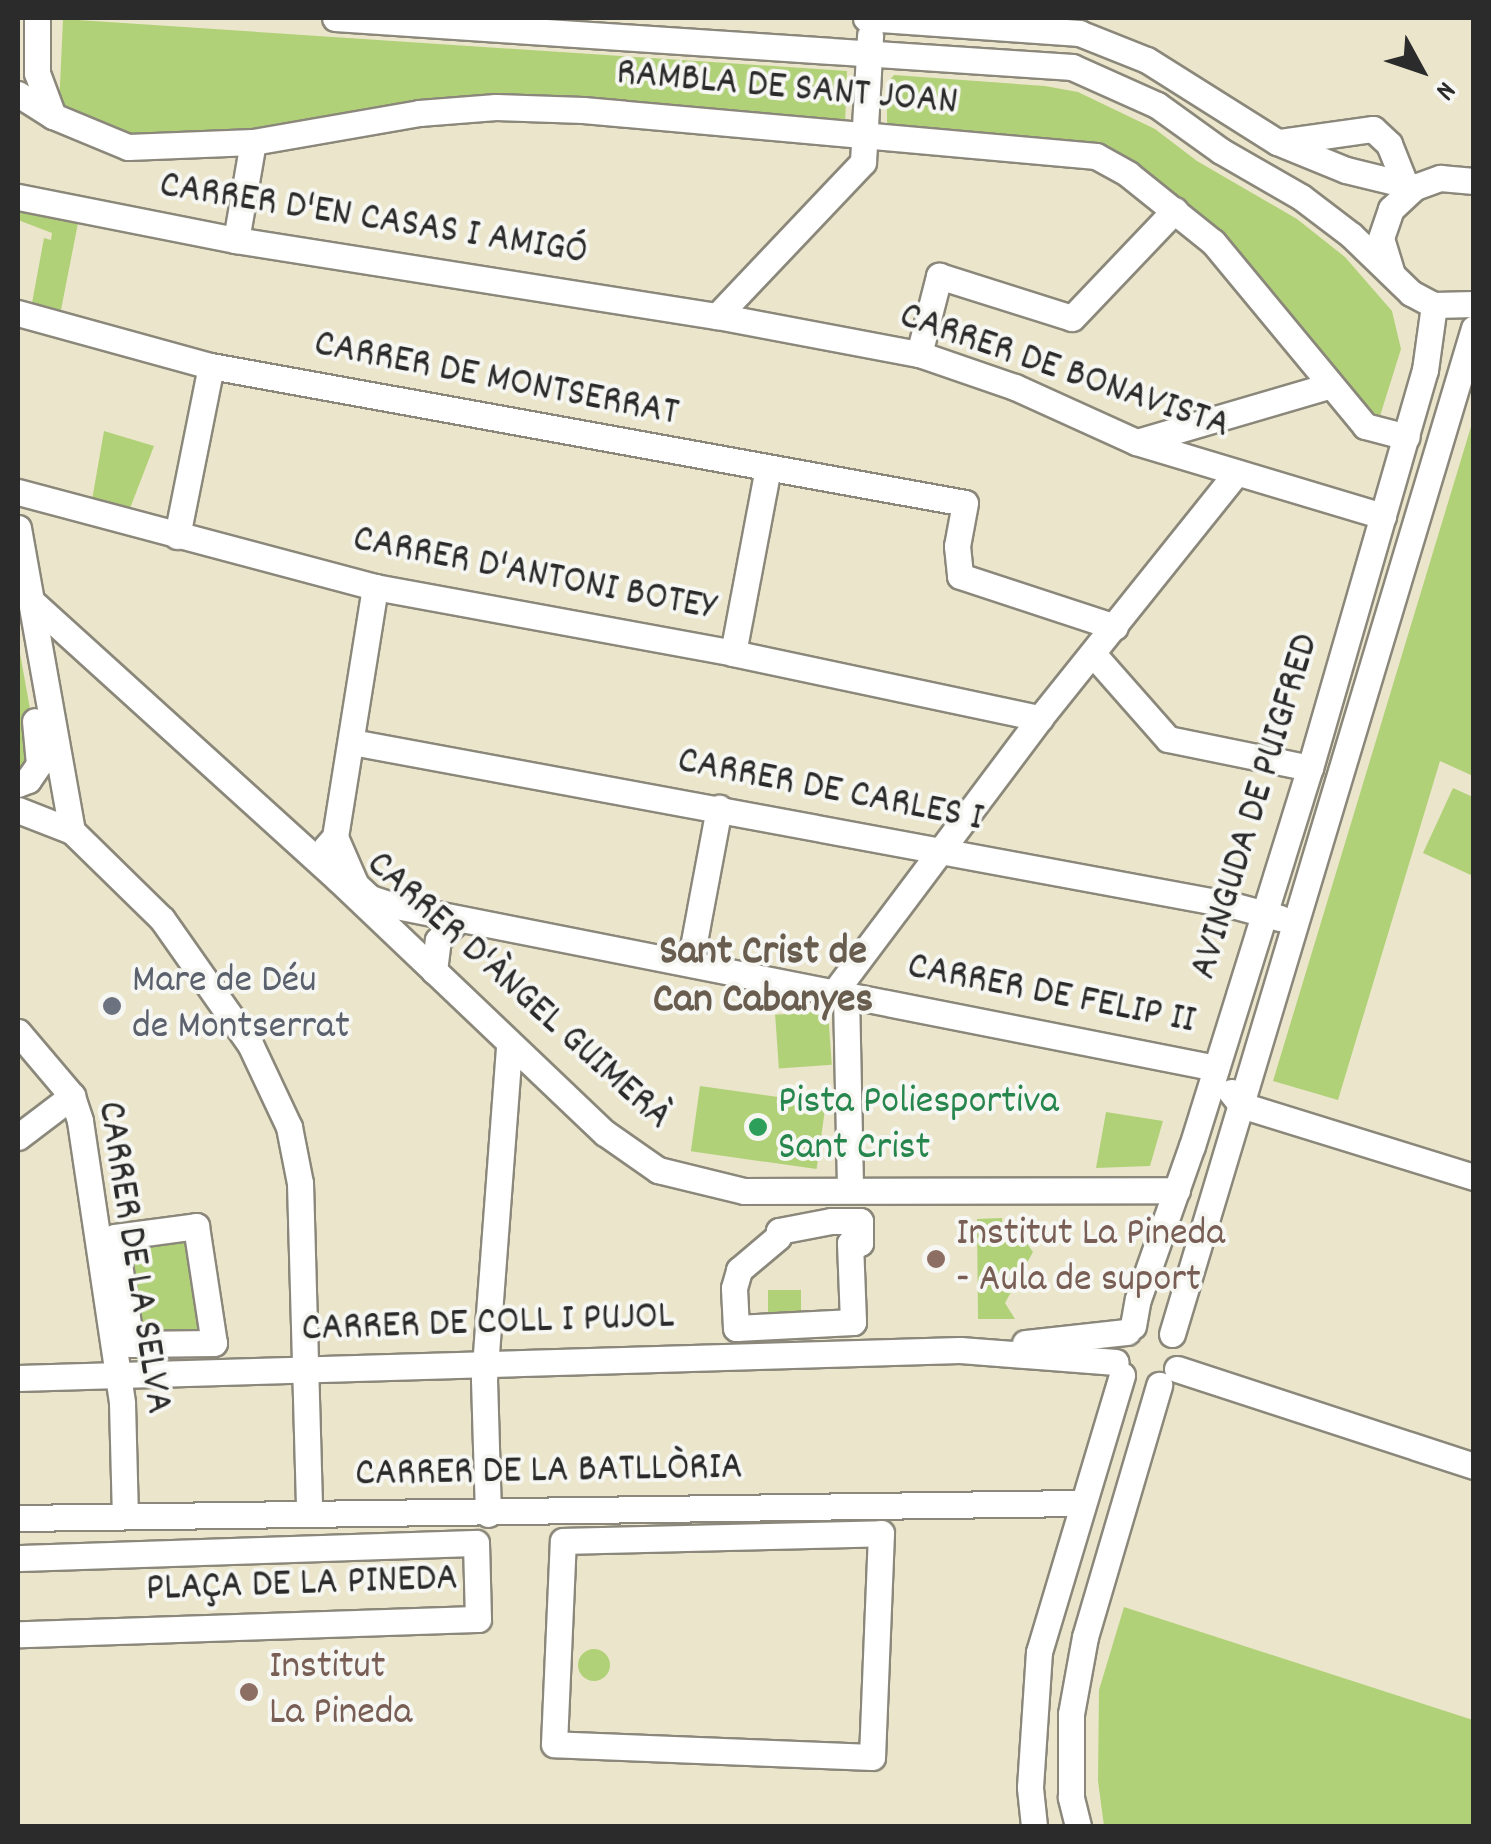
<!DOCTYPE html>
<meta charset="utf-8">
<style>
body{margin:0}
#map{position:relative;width:1491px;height:1844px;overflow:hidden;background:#ebe6cb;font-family:Dekko,sans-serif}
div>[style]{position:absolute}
.green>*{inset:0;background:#b1d178;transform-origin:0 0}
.round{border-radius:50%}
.roads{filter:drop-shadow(2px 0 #8b887b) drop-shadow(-2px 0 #8b887b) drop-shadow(0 2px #8b887b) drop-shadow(0 -2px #8b887b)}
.street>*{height:25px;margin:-12.5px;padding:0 12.5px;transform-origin:12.5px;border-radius:12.5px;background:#fff}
.dots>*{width:28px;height:28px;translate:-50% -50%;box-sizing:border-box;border:5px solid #f6f6f2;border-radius:50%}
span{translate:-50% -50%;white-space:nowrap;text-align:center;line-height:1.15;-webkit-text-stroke:8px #f6f6f2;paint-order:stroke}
.street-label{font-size:40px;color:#2b2b2b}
.worship-label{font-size:40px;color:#5b616d}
.left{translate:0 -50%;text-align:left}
.leisure-label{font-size:40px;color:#27864d}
.education-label{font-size:40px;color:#785e54}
.neighbourhood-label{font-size:42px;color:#685d4e;font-weight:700}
.frame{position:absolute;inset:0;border:20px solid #2b2b2b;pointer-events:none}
.north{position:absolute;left:1371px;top:20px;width:100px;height:100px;-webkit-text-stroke:8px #f6f6f2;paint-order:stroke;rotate:130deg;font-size:28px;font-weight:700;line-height:40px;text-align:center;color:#2b2b2b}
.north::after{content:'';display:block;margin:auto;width:35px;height:45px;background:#2b2b2b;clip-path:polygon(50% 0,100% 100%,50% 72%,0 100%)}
</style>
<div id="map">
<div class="green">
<i style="clip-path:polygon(63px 19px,847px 71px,845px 126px,583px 102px,251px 133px,127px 137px,59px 107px)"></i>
<i style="clip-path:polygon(894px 75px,1045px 86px,1078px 92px,1155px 129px,1197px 161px,1297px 219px,1345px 257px,1392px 311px,1401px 349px,1380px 416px,1354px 403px,1128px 160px,887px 128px,887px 83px)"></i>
<i style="clip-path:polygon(18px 211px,78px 223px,61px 310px,32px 303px,44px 238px,51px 240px,52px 233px,18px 220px)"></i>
<i style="clip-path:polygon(1473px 420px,1473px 776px,1440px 761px,1338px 1100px,1273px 1081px)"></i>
<i style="clip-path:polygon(104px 431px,154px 446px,129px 511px,92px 500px)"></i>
<i style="clip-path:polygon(18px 642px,37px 748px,18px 781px)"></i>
<i style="clip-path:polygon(1453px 788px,1473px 797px,1473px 876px,1423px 853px)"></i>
<i style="left:828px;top:1011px;width:54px;height:53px;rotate:86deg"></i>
<i style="left:700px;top:1086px;width:127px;height:66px;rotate:8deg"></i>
<i style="clip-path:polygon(1106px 1112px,1163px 1121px,1150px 1166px,1096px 1168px)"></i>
<i style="clip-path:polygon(1002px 1218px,1003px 1241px,1026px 1242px,1033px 1252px,1005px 1303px,1015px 1319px,978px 1319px,977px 1219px)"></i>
<i style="left:189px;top:1241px;width:88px;height:58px;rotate:82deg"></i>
<i style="left:768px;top:1290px;width:33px;height:24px"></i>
<i style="clip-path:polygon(1124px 1607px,1473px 1720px,1473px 1826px,1104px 1826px,1098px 1781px,1099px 1690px)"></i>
<i class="round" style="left:578px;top:1649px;width:32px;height:32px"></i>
</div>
<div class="roads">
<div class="street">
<i style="left:37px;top:18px;width:55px;rotate:90deg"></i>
<i style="left:37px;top:73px;width:46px;rotate:69.6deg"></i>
<i style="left:335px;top:18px;width:739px;rotate:3.8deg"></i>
<i style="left:1072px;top:67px;width:93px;rotate:24.1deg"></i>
<i style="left:1157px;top:105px;width:79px;rotate:35.7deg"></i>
<i style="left:1221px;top:151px;width:92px;rotate:29.9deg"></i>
<i style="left:1301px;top:197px;width:63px;rotate:37.2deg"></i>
<i style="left:1351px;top:235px;width:83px;rotate:44deg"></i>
<i style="left:1411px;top:293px;width:26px;rotate:28deg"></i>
<i style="left:1434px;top:305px;width:40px;rotate:-1.4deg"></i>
<i style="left:866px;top:18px;width:214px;rotate:4deg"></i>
<i style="left:1079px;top:33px;width:73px;rotate:21.7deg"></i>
<i style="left:1147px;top:60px;width:154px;rotate:32.2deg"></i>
<i style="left:1277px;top:142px;width:74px;rotate:22.1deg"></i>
<i style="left:1346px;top:170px;width:71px;rotate:13.8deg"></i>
<i style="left:18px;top:94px;width:41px;rotate:32.2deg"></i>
<i style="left:53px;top:116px;width:81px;rotate:22.5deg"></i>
<i style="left:128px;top:147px;width:125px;rotate:-2.3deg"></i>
<i style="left:253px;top:142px;width:169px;rotate:-9.9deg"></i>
<i style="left:419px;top:113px;width:77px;rotate:-4.5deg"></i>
<i style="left:496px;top:107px;width:87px;rotate:2deg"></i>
<i style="left:583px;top:110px;width:515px;rotate:5.12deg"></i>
<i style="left:1096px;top:156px;width:37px;rotate:29deg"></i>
<i style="left:1128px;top:174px;width:109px;rotate:38.7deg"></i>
<i style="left:1213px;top:242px;width:239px;rotate:50.4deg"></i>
<i style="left:1365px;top:426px;width:43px;rotate:14.7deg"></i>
<i style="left:1280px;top:142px;width:94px;rotate:-8deg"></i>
<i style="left:1373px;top:129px;width:22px;rotate:43deg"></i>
<i style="left:1389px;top:144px;width:43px;rotate:68.2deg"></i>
<i style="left:18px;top:197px;width:222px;rotate:11.2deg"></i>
<i style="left:236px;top:240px;width:487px;rotate:9deg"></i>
<i style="left:717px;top:316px;width:206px;rotate:10.7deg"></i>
<i style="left:919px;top:354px;width:102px;rotate:19deg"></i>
<i style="left:1015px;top:387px;width:133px;rotate:24.4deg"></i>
<i style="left:1136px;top:442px;width:258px;rotate:16.7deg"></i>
<i style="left:236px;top:240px;width:99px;rotate:-80.2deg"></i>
<i style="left:1391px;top:271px;width:34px;rotate:-107deg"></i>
<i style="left:1381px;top:238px;width:31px;rotate:-71deg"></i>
<i style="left:1391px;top:209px;width:33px;rotate:-43deg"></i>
<i style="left:1415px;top:187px;width:27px;rotate:-20deg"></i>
<i style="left:1440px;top:178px;width:34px;rotate:5deg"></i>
<i style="left:18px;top:313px;width:200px;rotate:15.4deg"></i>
<i style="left:211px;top:366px;width:766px;rotate:10.3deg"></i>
<i style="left:965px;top:503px;width:44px;rotate:100.5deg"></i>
<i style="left:957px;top:546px;width:30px;rotate:84deg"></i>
<i style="left:960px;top:576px;width:163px;rotate:18.2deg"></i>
<i style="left:717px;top:316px;width:212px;rotate:-46.5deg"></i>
<i style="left:863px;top:162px;width:127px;rotate:-86.8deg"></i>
<i style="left:919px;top:354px;width:81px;rotate:-75.6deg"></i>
<i style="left:939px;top:276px;width:139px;rotate:17.5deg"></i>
<i style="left:1072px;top:318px;width:149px;rotate:-46.4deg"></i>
<i style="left:1137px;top:442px;width:200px;rotate:-16.3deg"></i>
<i style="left:18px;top:492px;width:369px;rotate:14.9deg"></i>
<i style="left:375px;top:587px;width:364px;rotate:10.4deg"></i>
<i style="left:733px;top:653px;width:314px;rotate:12deg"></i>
<i style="left:18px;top:528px;width:308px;rotate:79.9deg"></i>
<i style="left:177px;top:536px;width:173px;rotate:-78.7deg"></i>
<i style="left:29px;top:599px;width:418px;rotate:42.2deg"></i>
<i style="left:339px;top:880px;width:367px;rotate:43.6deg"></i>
<i style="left:605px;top:1133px;width:65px;rotate:34.9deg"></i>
<i style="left:658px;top:1170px;width:89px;rotate:13.7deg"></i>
<i style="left:744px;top:1191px;width:433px;rotate:-0.1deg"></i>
<i style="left:733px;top:653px;width:188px;rotate:-79.3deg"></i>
<i style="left:1093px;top:654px;width:113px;rotate:48.6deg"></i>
<i style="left:1168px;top:739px;width:145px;rotate:11.5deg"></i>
<i style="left:352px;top:742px;width:895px;rotate:10.49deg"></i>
<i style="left:1232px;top:905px;width:50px;rotate:15.2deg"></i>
<i style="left:18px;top:784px;width:11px;rotate:-22deg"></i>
<i style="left:28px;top:780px;width:19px;rotate:-55deg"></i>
<i style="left:39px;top:764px;width:43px;rotate:-95.3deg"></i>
<i style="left:18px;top:810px;width:58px;rotate:21.3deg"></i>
<i style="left:72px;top:831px;width:126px;rotate:44.4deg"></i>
<i style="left:162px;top:919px;width:153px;rotate:54.9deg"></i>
<i style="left:250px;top:1044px;width:92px;rotate:64.8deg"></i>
<i style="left:289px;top:1127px;width:57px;rotate:78.9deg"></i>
<i style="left:300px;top:1183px;width:330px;rotate:88.4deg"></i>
<i style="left:335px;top:837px;width:52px;rotate:66.4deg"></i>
<i style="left:356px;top:885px;width:19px;rotate:43deg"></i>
<i style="left:370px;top:898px;width:22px;rotate:18deg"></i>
<i style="left:391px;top:905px;width:841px;rotate:11.18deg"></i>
<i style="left:326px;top:847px;width:13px;rotate:-48deg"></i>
<i style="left:335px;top:837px;width:253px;rotate:-80.9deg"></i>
<i style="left:690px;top:963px;width:158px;rotate:-79.4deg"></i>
<i style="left:434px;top:971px;width:31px;rotate:-83deg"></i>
<i style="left:438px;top:940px;width:28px;rotate:-45deg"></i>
<i style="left:836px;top:990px;width:340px;rotate:-53.1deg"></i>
<i style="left:1040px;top:718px;width:314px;rotate:-51.3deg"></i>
<i style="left:846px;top:994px;width:196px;rotate:88.8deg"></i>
<i style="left:18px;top:1032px;width:84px;rotate:49.8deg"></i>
<i style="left:72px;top:1096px;width:26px;rotate:72deg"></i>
<i style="left:80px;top:1121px;width:285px;rotate:81.5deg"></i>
<i style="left:122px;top:1403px;width:111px;rotate:88.5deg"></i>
<i style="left:1231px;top:1092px;width:16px;rotate:52deg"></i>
<i style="left:1241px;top:1105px;width:244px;rotate:17.2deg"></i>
<i style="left:18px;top:1137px;width:68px;rotate:-37.2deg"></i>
<i style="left:831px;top:1221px;width:29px"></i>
<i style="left:860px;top:1221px;width:22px;rotate:90deg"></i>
<i style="left:860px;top:1243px;width:10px;rotate:180deg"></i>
<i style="left:850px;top:1243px;width:79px;rotate:87.8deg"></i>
<i style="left:853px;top:1322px;width:117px;rotate:177.1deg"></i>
<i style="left:736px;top:1328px;width:40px;rotate:-92.9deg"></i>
<i style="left:734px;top:1288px;width:19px;rotate:-74deg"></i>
<i style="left:739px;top:1270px;width:51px;rotate:-40.2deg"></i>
<i style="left:778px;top:1237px;width:6px;rotate:-81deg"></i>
<i style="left:779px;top:1231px;width:53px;rotate:-10.9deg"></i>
<i style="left:196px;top:1226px;width:118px;rotate:81.3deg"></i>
<i style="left:214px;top:1343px;width:83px;rotate:179.3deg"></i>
<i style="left:131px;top:1344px;width:108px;rotate:-98.5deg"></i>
<i style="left:115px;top:1237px;width:82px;rotate:-7.7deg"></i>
<i style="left:1133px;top:1326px;width:27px;rotate:-80deg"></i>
<i style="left:1138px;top:1299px;width:162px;rotate:-70.6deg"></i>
<i style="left:1192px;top:1146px;width:396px;rotate:-72.7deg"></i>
<i style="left:1310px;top:768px;width:414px;rotate:-73.9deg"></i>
<i style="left:1425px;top:370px;width:66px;rotate:-82.1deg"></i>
<i style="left:1172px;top:1334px;width:1050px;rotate:-73.29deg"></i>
<i style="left:1025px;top:1343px;width:103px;rotate:-6.2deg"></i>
<i style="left:1177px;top:1369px;width:312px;rotate:18.1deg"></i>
<i style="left:18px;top:1378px;width:942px;rotate:-1.7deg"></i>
<i style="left:960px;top:1350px;width:156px;rotate:4.4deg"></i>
<i style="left:488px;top:1514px;width:134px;rotate:-91.7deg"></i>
<i style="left:484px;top:1380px;width:336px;rotate:-85.7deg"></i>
<i style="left:18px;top:1518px;width:1063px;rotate:-0.81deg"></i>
<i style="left:881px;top:1533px;width:224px;rotate:92.3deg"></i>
<i style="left:872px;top:1757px;width:318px;rotate:-177.7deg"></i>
<i style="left:554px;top:1744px;width:203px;rotate:-87.5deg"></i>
<i style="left:563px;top:1541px;width:318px;rotate:-1.4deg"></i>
<i style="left:18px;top:1558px;width:458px;rotate:-1.9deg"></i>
<i style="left:476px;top:1543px;width:76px;rotate:88.5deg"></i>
<i style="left:478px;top:1619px;width:460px;rotate:178.1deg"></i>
<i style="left:1034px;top:1826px;width:39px;rotate:-96deg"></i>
<i style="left:1030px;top:1787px;width:135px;rotate:-86.2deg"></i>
<i style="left:1039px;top:1652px;width:289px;rotate:-73.3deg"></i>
<i style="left:1078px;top:1826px;width:30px;rotate:-104deg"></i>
<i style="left:1071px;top:1797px;width:83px;rotate:-90deg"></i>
<i style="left:1071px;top:1714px;width:78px;rotate:-79.7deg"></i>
<i style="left:1085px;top:1637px;width:263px;rotate:-73.6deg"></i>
</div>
</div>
<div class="dots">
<i style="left:112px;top:1006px;background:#6b7280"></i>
<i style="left:758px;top:1127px;background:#2e9e5b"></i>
<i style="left:936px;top:1259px;background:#8d6e63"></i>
<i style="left:249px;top:1692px;background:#8d6e63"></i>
</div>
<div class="street-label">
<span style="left:787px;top:90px;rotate:5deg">RAMBLA DE SANT JOAN</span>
<span style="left:373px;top:221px;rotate:9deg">CARRER D'EN CASAS I AMIGÓ</span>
<span style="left:1064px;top:373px;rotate:19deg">CARRER DE BONAVISTA</span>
<span style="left:496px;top:381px;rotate:11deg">CARRER DE MONTSERRAT</span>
<span style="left:534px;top:576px;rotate:11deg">CARRER D'ANTONI BOTEY</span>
<span style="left:830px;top:792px;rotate:11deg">CARRER DE CARLES I</span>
<span style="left:1257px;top:807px;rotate:-73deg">AVINGUDA DE PUIGFRED</span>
<span style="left:517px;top:992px;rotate:42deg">CARRER D'ÀNGEL GUIMERÀ</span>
<span style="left:1051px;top:996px;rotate:11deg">CARRER DE FELIP II</span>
<span style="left:132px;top:1258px;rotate:81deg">CARRER DE LA SELVA</span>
<span style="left:488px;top:1325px;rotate:-2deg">CARRER DE COLL I PUJOL</span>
<span style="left:549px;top:1473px;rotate:-1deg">CARRER DE LA BATLLÒRIA</span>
<span style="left:302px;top:1586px;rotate:-2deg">PLAÇA DE LA PINEDA</span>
</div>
<div class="worship-label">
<span class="left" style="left:132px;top:1006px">Mare de Déu<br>de Montserrat</span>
</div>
<div class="leisure-label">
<span class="left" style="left:778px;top:1127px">Pista Poliesportiva<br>Sant Crist</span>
</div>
<div class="education-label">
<span class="left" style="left:956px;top:1259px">Institut La Pineda<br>- Aula de suport</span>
<span class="left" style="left:269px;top:1692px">Institut<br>La Pineda</span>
</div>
<div class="neighbourhood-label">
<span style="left:763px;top:978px">Sant Crist de<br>Can Cabanyes</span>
</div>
<div class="frame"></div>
<div class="north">N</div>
</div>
